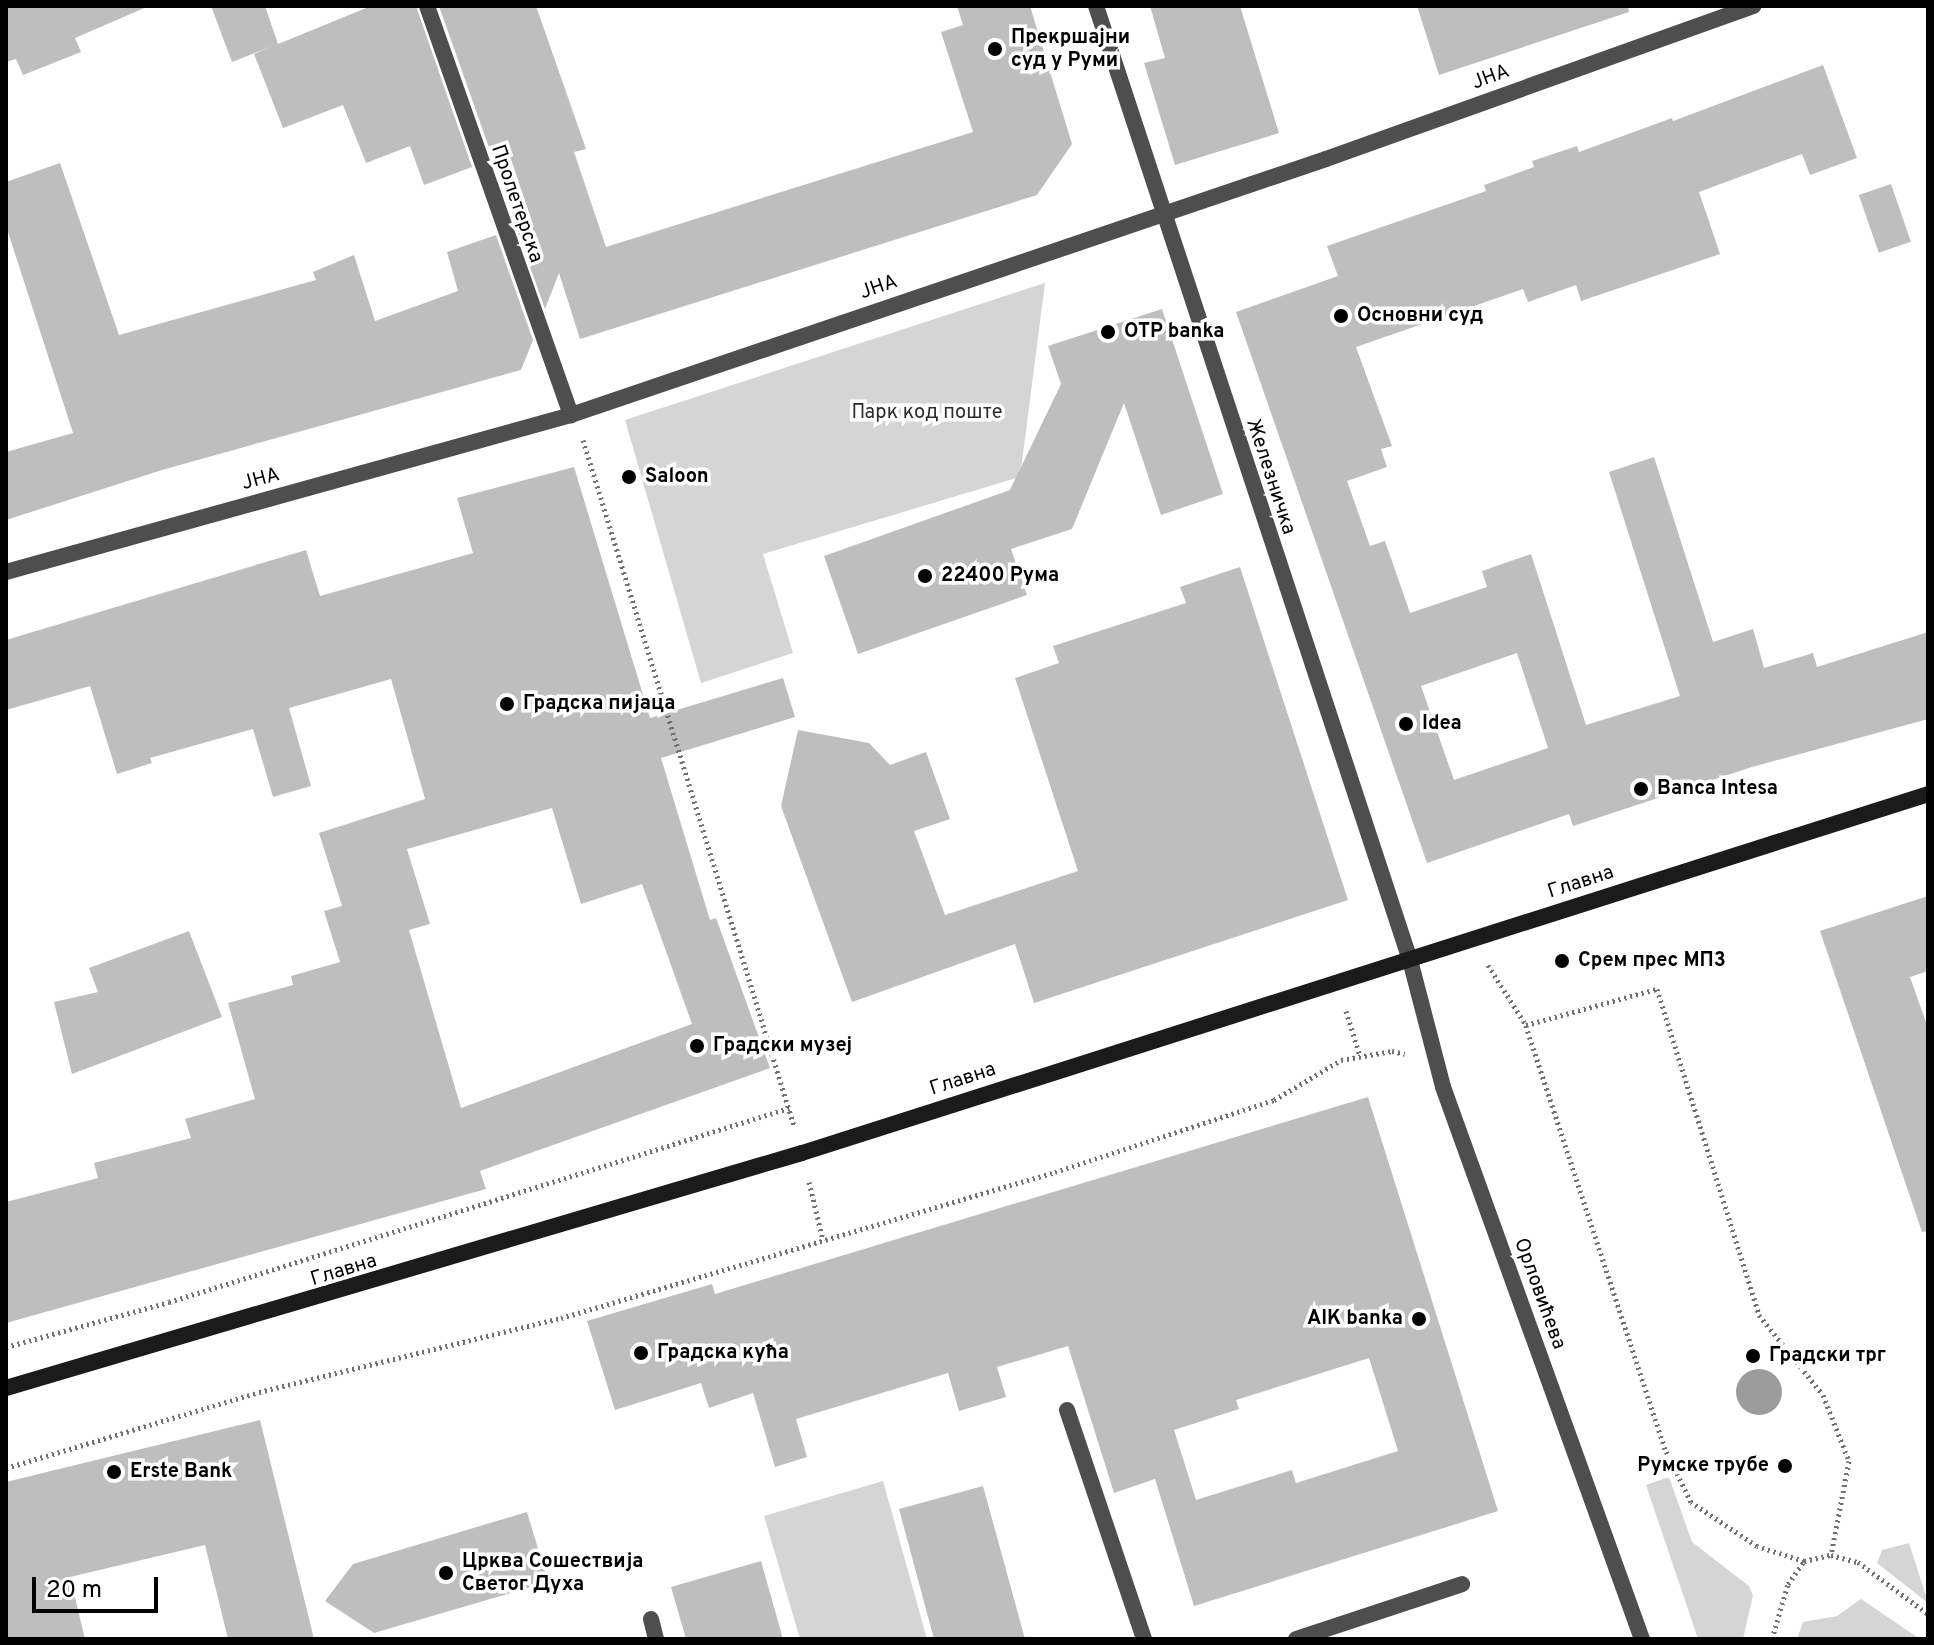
<!DOCTYPE html>
<meta charset="utf-8">
<style>
body{margin:0}
#map{position:relative;width:1934px;height:1645px;overflow:hidden;background:#fff;font-family:Overpass,sans-serif}
div>[style]{position:absolute}
.green>*{inset:0;background:#d5d5d5}
.water>*{inset:0;background:#9c9c9c}
.round{border-radius:50%}
.building>*{inset:0;background:#bebebe;transform-origin:0 0}
.path>*{height:5px;margin-top:-2.5px;transform-origin:0;background:repeating-linear-gradient(90deg,#707070 0 2px,transparent 0 6px)}
.service>*{height:16px;margin:-8px;padding:0 8px;transform-origin:8px;border-radius:8px;background:#4e4e4e}
.minor>*{height:16px;margin:-8px;padding:0 8px;transform-origin:8px;border-radius:8px;background:#4e4e4e}
.tertiary>*{height:16px;margin:-8px;padding:0 8px;transform-origin:8px;border-radius:8px;background:#4e4e4e}
.secondary>*{height:16px;margin:-8px;padding:0 8px;transform-origin:8px;border-radius:8px;background:#1b1b1b}
.dots>*{width:22px;height:22px;translate:-50% -50%;box-sizing:border-box;border:4px solid #fff;border-radius:50%}
span{translate:-50% -50%;white-space:nowrap;text-align:center;line-height:1.15;-webkit-text-stroke:7px #fff;paint-order:stroke}
.poi-label{font-size:20px;color:#000;font-weight:700}
.left{translate:0 -50%;text-align:left}
.right{translate:-100% -50%;text-align:right}
.street-label{font-size:20px;color:#000}
.park-label{font-size:20px;color:#2c2c2c}
.frame{position:absolute;inset:0;border:8px solid #000;pointer-events:none}
.scale{position:absolute;left:32px;top:1577px;width:126px;height:36px;box-sizing:border-box;border:4px solid #000;border-top:0;padding-left:10px;font-size:24px;line-height:28px;white-space:nowrap;color:#000;-webkit-text-stroke:6px #fff;paint-order:stroke}
</style>
<div id="map">
<div class="green">
<i style="clip-path:polygon(1045px 283px,1020px 477px,763px 554px,793px 653px,701px 683px,625px 420px)"></i>
<i style="clip-path:polygon(1669px 1477px,1692px 1542px,1749px 1586px,1753px 1595px,1743px 1639px,1698px 1639px,1646px 1485px)"></i>
<i style="clip-path:polygon(883px 1481px,927px 1639px,800px 1639px,764px 1516px)"></i>
<i style="clip-path:polygon(1909px 1543px,1928px 1602px,1928px 1603px,1877px 1563px,1882px 1550px)"></i>
<i style="clip-path:polygon(1861px 1599px,1920px 1639px,1797px 1639px,1803px 1622px,1837px 1616px)"></i>
</div>
<div class="water">
<i class="round" style="left:1736px;top:1369px;width:46px;height:46px"></i>
</div>
<div class="building">
<i style="clip-path:polygon(6px 6px,149px 6px,75px 38px,81px 52px,23px 75px,16px 59px,6px 62px)"></i>
<i style="clip-path:polygon(211px 6px,265px 6px,278px 44px,371px 6px,416px 6px,472px 167px,424px 185px,410px 146px,366px 163px,343px 105px,283px 128px,254px 54px,272px 46px,232px 62px)"></i>
<i style="clip-path:polygon(439px 6px,536px 6px,586px 149px,574px 152px,606px 247px,973px 132px,941px 32px,963px 25px,957px 6px,1030px 6px,1072px 144px,1037px 195px,580px 339px,559px 273px,545px 309px,516px 227px,532px 222px,509px 153px,493px 159px)"></i>
<i style="clip-path:polygon(1150px 6px,1240px 6px,1279px 133px,1175px 165px,1144px 63px,1165px 58px)"></i>
<i style="clip-path:polygon(1417px 6px,1628px 6px,1629px 12px,1439px 75px)"></i>
<i style="clip-path:polygon(evenodd,1823px 65px,1857px 158px,1810px 175px,1802px 154px,1699px 192px,1720px 254px,1581px 301px,1576px 285px,1528px 302px,1523px 289px,1356px 347px,1392px 446px,1381px 449px,1387px 467px,1347px 481px,1370px 546px,1385px 541px,1410px 613px,1487px 587px,1482px 571px,1531px 554px,1586px 725px,1680px 696px,1609px 472px,1654px 457px,1713px 642px,1753px 629px,1764px 668px,1813px 653px,1817px 667px,1928px 632px,1928px 719px,1752px 767px,1573px 826px,1569px 814px,1427px 863px,1236px 312px,1338px 276px,1327px 246px,1486px 191px,1484px 185px,1534px 167px,1532px 161px,1577px 146px,1579px 152px,1672px 118px,1673px 121px,1823px 65px,1517px 653px,1548px 748px,1454px 780px,1421px 686px,1517px 653px)"></i>
<i style="clip-path:polygon(60px 163px,119px 335px,316px 280px,313px 272px,354px 255px,375px 321px,458px 291px,447px 252px,496px 235px,533px 340px,521px 370px,162px 470px,6px 520px,6px 452px,73px 433px,6px 226px,6px 182px)"></i>
<i style="left:1891px;top:184px;width:61px;height:34px;rotate:71deg"></i>
<i style="clip-path:polygon(1162px 309px,1223px 494px,1161px 515px,1124px 403px,1072px 529px,1011px 549px,1027px 595px,858px 654px,824px 556px,1010px 490px,1061px 384px,1048px 346px)"></i>
<i style="clip-path:polygon(evenodd,574px 467px,650px 718px,783px 678px,795px 717px,661px 758px,710px 920px,716px 918px,770px 1068px,480px 1171px,486px 1189px,6px 1323px,6px 1202px,98px 1178px,94px 1163px,191px 1138px,185px 1119px,255px 1099px,228px 1003px,293px 985px,291px 976px,340px 962px,324px 911px,342px 906px,319px 833px,425px 799px,391px 679px,289px 708px,311px 786px,273px 797px,253px 729px,150px 758px,152px 763px,117px 774px,90px 686px,6px 710px,6px 640px,306px 550px,320px 596px,473px 553px,457px 498px,574px 467px,552px 808px,581px 904px,642px 884px,692px 1024px,461px 1108px,409px 930px,430px 924px,407px 849px,552px 808px)"></i>
<i style="clip-path:polygon(1240px 567px,1348px 900px,1034px 1003px,1015px 944px,852px 1002px,781px 806px,798px 730px,869px 743px,890px 765px,926px 752px,950px 819px,914px 831px,945px 915px,1078px 871px,1015px 678px,1059px 663px,1053px 646px,1186px 603px,1180px 587px)"></i>
<i style="clip-path:polygon(1928px 896px,1928px 971px,1910px 977px,1928px 1028px,1928px 1231px,1922px 1232px,1820px 931px)"></i>
<i style="clip-path:polygon(189px 931px,222px 1017px,72px 1074px,54px 1002px,98px 992px,89px 968px)"></i>
<i style="clip-path:polygon(evenodd,1368px 1097px,1498px 1511px,1194px 1606px,1155px 1479px,1114px 1493px,1068px 1346px,997px 1367px,1006px 1397px,959px 1411px,948px 1373px,796px 1419px,807px 1457px,775px 1467px,753px 1393px,709px 1408px,701px 1383px,615px 1410px,587px 1321px,712px 1284px,715px 1294px,1368px 1097px,1369px 1358px,1398px 1451px,1296px 1483px,1292px 1470px,1196px 1500px,1174px 1430px,1239px 1409px,1236px 1400px,1369px 1358px)"></i>
<i style="clip-path:polygon(260px 1420px,314px 1639px,228px 1639px,205px 1545px,70px 1577px,85px 1639px,6px 1639px,6px 1482px)"></i>
<i style="clip-path:polygon(983px 1486px,1025px 1639px,934px 1639px,899px 1509px)"></i>
<i style="clip-path:polygon(527px 1512px,548px 1582px,374px 1633px,325px 1601px,353px 1564px)"></i>
<i style="clip-path:polygon(761px 1561px,783px 1639px,686px 1639px,671px 1587px)"></i>
</div>
<div class="path">
<i style="left:583px;top:440px;width:718px;rotate:72.9deg"></i>
<i style="left:1488px;top:965px;width:71px;rotate:57.7deg"></i>
<i style="left:1346px;top:1011px;width:47px;rotate:72.7deg"></i>
<i style="left:809px;top:1182px;width:60px;rotate:76.4deg"></i>
<i style="left:6px;top:1347px;width:169px;rotate:-15.4deg"></i>
<i style="left:169px;top:1302px;width:650px;rotate:-17.38deg"></i>
<i style="left:6px;top:1468px;width:264px;rotate:-16.7deg"></i>
<i style="left:259px;top:1392px;width:311px;rotate:-13.8deg"></i>
<i style="left:561px;top:1318px;width:515px;rotate:-16.46deg"></i>
<i style="left:1055px;top:1172px;width:231px;rotate:-18.2deg"></i>
<i style="left:1274px;top:1100px;width:78px;rotate:-30.8deg"></i>
<i style="left:1341px;top:1060px;width:52px;rotate:-10deg"></i>
<i style="left:1392px;top:1051px;width:13px;rotate:13deg"></i>
<i style="left:1804px;top:1561px;width:49px;rotate:-162.3deg"></i>
<i style="left:1757px;top:1546px;width:79px;rotate:-146.3deg"></i>
<i style="left:1691px;top:1502px;width:59px;rotate:-116.1deg"></i>
<i style="left:1665px;top:1449px;width:446px;rotate:-108.2deg"></i>
<i style="left:1526px;top:1025px;width:136px;rotate:-15.4deg"></i>
<i style="left:1657px;top:989px;width:342px;rotate:72.6deg"></i>
<i style="left:1759px;top:1315px;width:102px;rotate:51.3deg"></i>
<i style="left:1823px;top:1395px;width:71px;rotate:68.5deg"></i>
<i style="left:1849px;top:1461px;width:96px;rotate:100.8deg"></i>
<i style="left:1772px;top:1639px;width:57px;rotate:-73.8deg"></i>
<i style="left:1788px;top:1584px;width:28px;rotate:-55deg"></i>
<i style="left:1804px;top:1561px;width:28px;rotate:-13deg"></i>
<i style="left:1831px;top:1555px;width:28px;rotate:15deg"></i>
<i style="left:1858px;top:1562px;width:87px;rotate:36.6deg"></i>
</div>
<div class="service">
<i style="left:1067px;top:1410px;width:242px;rotate:71.4deg"></i>
<i style="left:651px;top:1619px;width:21px;rotate:76deg"></i>
<i style="left:1296px;top:1639px;width:175px;rotate:-18.3deg"></i>
</div>
<div class="minor">
<i style="left:427px;top:6px;width:434px;rotate:70.6deg"></i>
<i style="left:1096px;top:6px;width:1004px;rotate:71.78deg"></i>
<i style="left:6px;top:572px;width:586px;rotate:-15.53deg"></i>
<i style="left:571px;top:415px;width:797px;rotate:-18.73deg"></i>
<i style="left:1326px;top:159px;width:454px;rotate:-19.7deg"></i>
</div>
<div class="tertiary">
<i style="left:1410px;top:960px;width:131px;rotate:75.4deg"></i>
<i style="left:1443px;top:1087px;width:587px;rotate:70.18deg"></i>
</div>
<div class="secondary">
<i style="left:6px;top:1388px;width:830px;rotate:-16.45deg"></i>
<i style="left:802px;top:1153px;width:1182px;rotate:-17.68deg"></i>
</div>
<div class="dots">
<i style="left:995px;top:49px;background:#000"></i>
<i style="left:1341px;top:316px;background:#000"></i>
<i style="left:1108px;top:332px;background:#000"></i>
<i style="left:629px;top:477px;background:#000"></i>
<i style="left:925px;top:576px;background:#000"></i>
<i style="left:507px;top:704px;background:#000"></i>
<i style="left:1406px;top:724px;background:#000"></i>
<i style="left:1641px;top:789px;background:#000"></i>
<i style="left:1562px;top:961px;background:#000"></i>
<i style="left:697px;top:1046px;background:#000"></i>
<i style="left:1419px;top:1319px;background:#000"></i>
<i style="left:641px;top:1353px;background:#000"></i>
<i style="left:1753px;top:1356px;background:#000"></i>
<i style="left:1785px;top:1466px;background:#000"></i>
<i style="left:114px;top:1472px;background:#000"></i>
<i style="left:446px;top:1573px;background:#000"></i>
</div>
<div class="poi-label">
<span class="left" style="left:1011px;top:50px">Прекршајни<br>суд у Руми</span>
<span class="left" style="left:1357px;top:316px">Основни суд</span>
<span class="left" style="left:1124px;top:332px">OTP banka</span>
<span class="left" style="left:645px;top:477px">Saloon</span>
<span class="left" style="left:941px;top:576px">22400 Рума</span>
<span class="left" style="left:523px;top:704px">Градска пијаца</span>
<span class="left" style="left:1422px;top:724px">Idea</span>
<span class="left" style="left:1657px;top:789px">Banca Intesa</span>
<span class="left" style="left:1578px;top:961px">Срем прес МП3</span>
<span class="left" style="left:713px;top:1046px">Градски музеј</span>
<span class="right" style="left:1403px;top:1319px">AIK banka</span>
<span class="left" style="left:657px;top:1353px">Градска кућа</span>
<span class="left" style="left:1769px;top:1356px">Градски трг</span>
<span class="right" style="left:1769px;top:1466px">Румске трубе</span>
<span class="left" style="left:130px;top:1472px">Erste Bank</span>
<span class="left" style="left:462px;top:1574px">Црква Сошествија<br>Светог Духа</span>
</div>
<div class="street-label">
<span style="left:1491px;top:78px;rotate:-20deg">ЈНА</span>
<span style="left:516px;top:204px;rotate:71deg">Пролетерска</span>
<span style="left:879px;top:288px;rotate:-19deg">ЈНА</span>
<span style="left:1270px;top:477px;rotate:72deg">Железничка</span>
<span style="left:261px;top:480px;rotate:-15deg">ЈНА</span>
<span style="left:1581px;top:883px;rotate:-18deg">Главна</span>
<span style="left:963px;top:1080px;rotate:-18deg">Главна</span>
<span style="left:344px;top:1271px;rotate:-17deg">Главна</span>
<span style="left:1539px;top:1294px;rotate:70deg">Орловићева</span>
</div>
<div class="park-label">
<span style="left:927px;top:413px">Парк код поште</span>
</div>
<div class="frame"></div>
<div class="scale">20 m</div>
</div>
